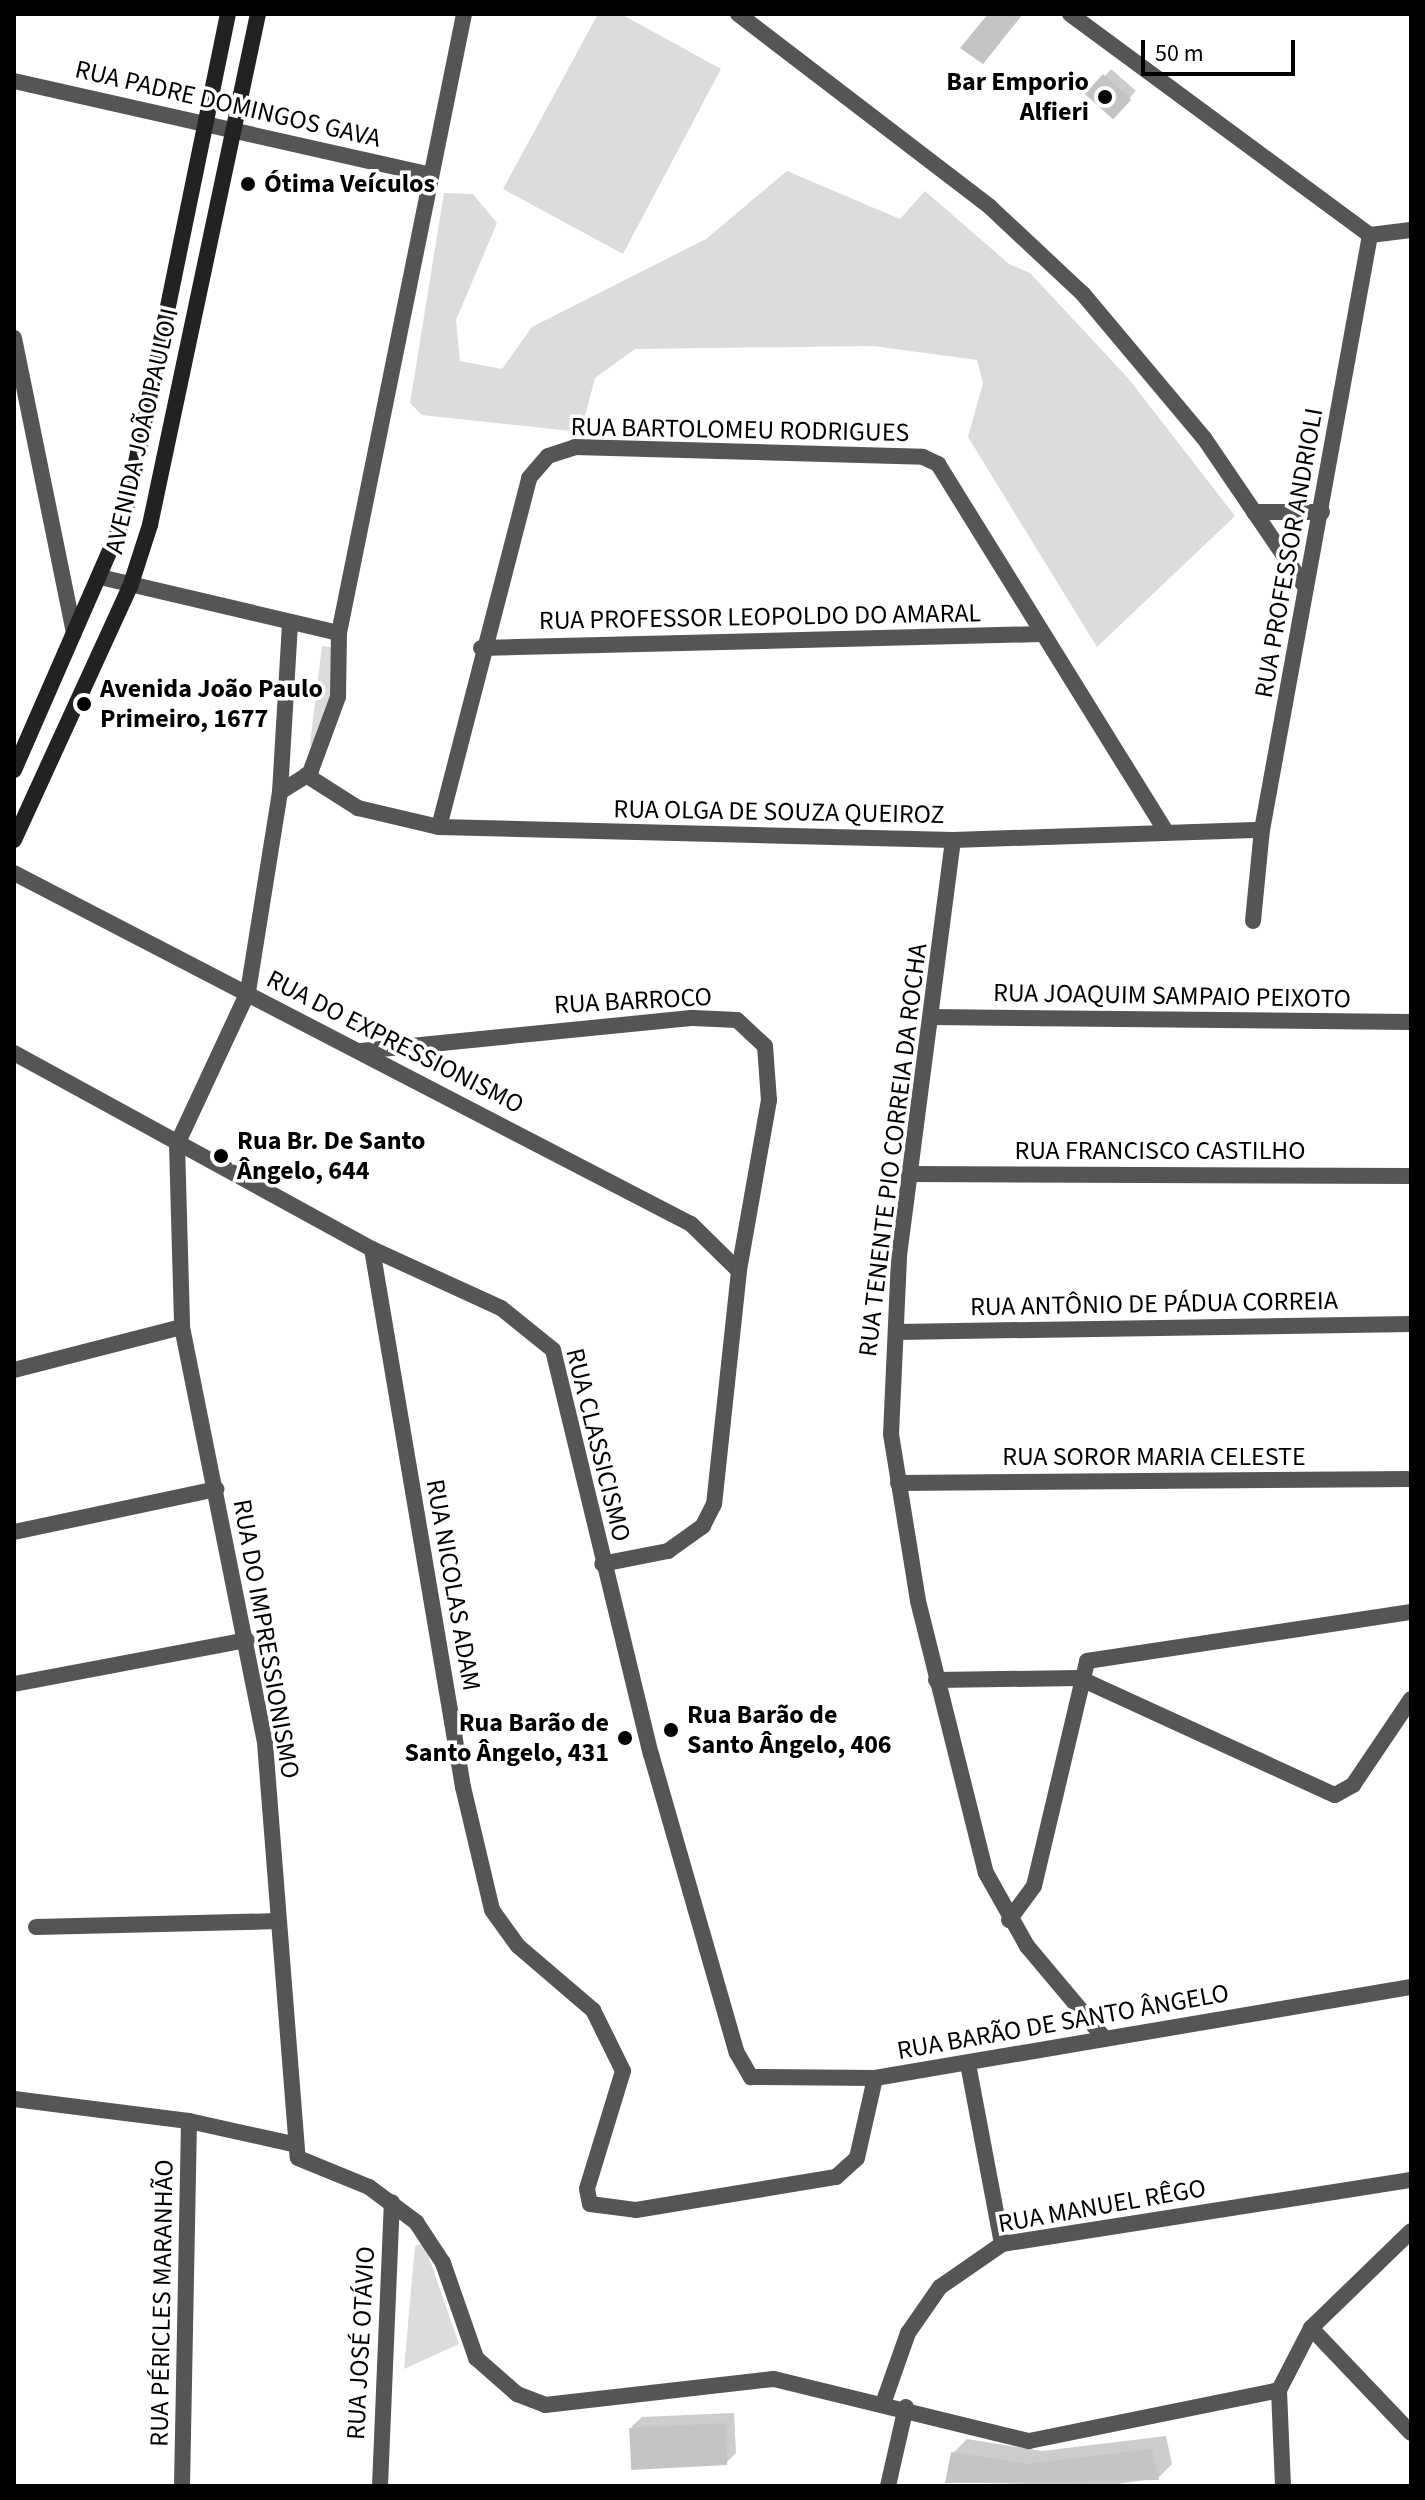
<!DOCTYPE html>
<meta charset="utf-8">
<style>
body{margin:0}
#map{position:relative;width:1425px;height:2500px;overflow:hidden;background:#fff;font-family:"Source Sans 3",sans-serif}
div>[style]{position:absolute}
.green>*{inset:0;background:#dcdcdc;transform-origin:0 0}
.shadow>*{inset:0;background:#0003;transform-origin:0 0}
.building>*{inset:0;background:#c4c4c4;transform-origin:0 0}
.minor>*{height:16px;margin:-8px;padding:0 8px;transform-origin:8px;border-radius:8px;background:#555}
.secondary>*{height:16px;margin:-8px;padding:0 8px;transform-origin:8px;border-radius:8px;background:#222}
.dots>*{width:22px;height:22px;translate:-50% -50%;box-sizing:border-box;border:4px solid #fff;border-radius:50%}
span{translate:-50% -50%;white-space:nowrap;text-align:center;line-height:1.15;-webkit-text-stroke:7px #fff;paint-order:stroke}
.poi-label{font-size:26px;color:#000;font-weight:700}
.right{translate:-100% -50%;text-align:right}
.left{translate:0 -50%;text-align:left}
.street-label{font-size:26px;color:#000}
.frame{position:absolute;inset:0;border:16px solid #000;pointer-events:none}
.scale{position:absolute;left:1141px;top:40px;width:154px;height:36px;box-sizing:border-box;border:4px solid #000;border-top:0;padding-left:10px;font-size:24px;line-height:28px;white-space:nowrap;color:#000;-webkit-text-stroke:6px #fff;paint-order:stroke}
</style>
<div id="map">
<div class="green">
<i style="clip-path:polygon(598px 14px,621px 14px,721px 69px,623px 254px,503px 189px)"></i>
<i style="clip-path:polygon(787px 171px,900px 219px,925px 191px,1009px 264px,1030px 273px,1128px 378px,1235px 516px,1097px 647px,968px 437px,983px 383px,977px 360px,873px 346px,635px 349px,595px 378px,581px 432px,422px 415px,410px 403px,444px 193px,473px 194px,497px 223px,456px 320px,460px 361px,502px 369px,532px 327px,706px 239px)"></i>
<i style="left:322px;top:646px;width:17px;height:100px;rotate:7deg"></i>
<i style="clip-path:polygon(424px 2243px,459px 2344px,404px 2369px,415px 2246px)"></i>
</div>
<div class="shadow">
<i style="left:1111px;top:69px;width:33px;height:33px;rotate:41deg"></i>
<i style="clip-path:polygon(734px 2413px,736px 2453px,726px 2463px,631px 2427px,642px 2417px)"></i>
<i style="clip-path:polygon(1166px 2436px,1172px 2464px,1158px 2478px,1104px 2486px,948px 2482px,953px 2453px,967px 2439px,1042px 2451px)"></i>
</div>
<div class="building">
<i style="clip-path:polygon(988px 14px,1023px 14px,983px 64px,960px 48px)"></i>
<i style="left:1103px;top:74px;width:38px;height:27px;rotate:42deg"></i>
<i style="left:725px;top:2423px;width:42px;height:96px;rotate:87deg"></i>
<i style="clip-path:polygon(1152px 2449px,1159px 2480px,945px 2483px,951px 2452px,1027px 2464px)"></i>
</div>
<div class="minor">
<i style="left:738px;top:14px;width:317px;rotate:37.4deg"></i>
<i style="left:990px;top:207px;width:127px;rotate:43.1deg"></i>
<i style="left:1083px;top:294px;width:188px;rotate:50deg"></i>
<i style="left:1204px;top:438px;width:181px;rotate:55.8deg"></i>
<i style="left:1070px;top:14px;width:373px;rotate:36.4deg"></i>
<i style="left:14px;top:81px;width:427px;rotate:12.7deg"></i>
<i style="left:1370px;top:235px;width:41px;rotate:-7deg"></i>
<i style="left:14px;top:338px;width:301px;rotate:78.5deg"></i>
<i style="left:1254px;top:512px;width:68px"></i>
<i style="left:100px;top:577px;width:245px;rotate:13.2deg"></i>
<i style="left:290px;top:624px;width:168px;rotate:93.4deg"></i>
<i style="left:280px;top:792px;width:203px;rotate:99.1deg"></i>
<i style="left:248px;top:992px;width:168px;rotate:115deg"></i>
<i style="left:177px;top:1144px;width:183px;rotate:88.4deg"></i>
<i style="left:182px;top:1327px;width:424px;rotate:78.7deg"></i>
<i style="left:265px;top:1743px;width:416px;rotate:85.5deg"></i>
<i style="left:298px;top:2158px;width:77px;rotate:22.2deg"></i>
<i style="left:369px;top:2187px;width:59px;rotate:36.7deg"></i>
<i style="left:416px;top:2222px;width:49px;rotate:56.6deg"></i>
<i style="left:443px;top:2263px;width:101px;rotate:70.8deg"></i>
<i style="left:476px;top:2358px;width:55px;rotate:41.3deg"></i>
<i style="left:517px;top:2394px;width:30px;rotate:21deg"></i>
<i style="left:545px;top:2405px;width:230px;rotate:-6.5deg"></i>
<i style="left:774px;top:2379px;width:262px;rotate:13.7deg"></i>
<i style="left:1029px;top:2441px;width:255px;rotate:-11.5deg"></i>
<i style="left:481px;top:648px;width:561px;rotate:-1.43deg"></i>
<i style="left:306px;top:775px;width:62px;rotate:32.4deg"></i>
<i style="left:358px;top:808px;width:83px;rotate:13.2deg"></i>
<i style="left:439px;top:827px;width:514px;rotate:1.45deg"></i>
<i style="left:953px;top:840px;width:309px;rotate:-1.9deg"></i>
<i style="left:280px;top:792px;width:36px;rotate:-32deg"></i>
<i style="left:310px;top:773px;width:81px;rotate:-69.8deg"></i>
<i style="left:338px;top:697px;width:64px;rotate:-89.1deg"></i>
<i style="left:339px;top:633px;width:631px;rotate:-78.58deg"></i>
<i style="left:439px;top:827px;width:360px;rotate:-75.5deg"></i>
<i style="left:529px;top:478px;width:29px;rotate:-49deg"></i>
<i style="left:548px;top:456px;width:28px;rotate:-18deg"></i>
<i style="left:575px;top:447px;width:348px;rotate:1.6deg"></i>
<i style="left:923px;top:457px;width:17px;rotate:25deg"></i>
<i style="left:938px;top:464px;width:431px;rotate:58.2deg"></i>
<i style="left:953px;top:840px;width:421px;rotate:97.4deg"></i>
<i style="left:899px;top:1258px;width:176px;rotate:92.6deg"></i>
<i style="left:891px;top:1434px;width:169px;rotate:80.8deg"></i>
<i style="left:918px;top:1601px;width:280px;rotate:76deg"></i>
<i style="left:986px;top:1873px;width:84px;rotate:60.7deg"></i>
<i style="left:1027px;top:1946px;width:121px;rotate:50deg"></i>
<i style="left:14px;top:873px;width:763px;rotate:27.41deg"></i>
<i style="left:691px;top:1224px;width:67px;rotate:44.4deg"></i>
<i style="left:1253px;top:921px;width:91px;rotate:-84.4deg"></i>
<i style="left:1262px;top:830px;width:605px;rotate:-79.71deg"></i>
<i style="left:932px;top:1017px;width:479px;rotate:0.6deg"></i>
<i style="left:361px;top:1051px;width:334px;rotate:-5.7deg"></i>
<i style="left:693px;top:1018px;width:44px;rotate:2.6deg"></i>
<i style="left:737px;top:1020px;width:38px;rotate:43deg"></i>
<i style="left:765px;top:1046px;width:54px;rotate:85.8deg"></i>
<i style="left:769px;top:1100px;width:174px;rotate:100deg"></i>
<i style="left:739px;top:1271px;width:234px;rotate:96.1deg"></i>
<i style="left:714px;top:1504px;width:25px;rotate:117deg"></i>
<i style="left:703px;top:1526px;width:43px;rotate:144.5deg"></i>
<i style="left:668px;top:1551px;width:67px;rotate:168.9deg"></i>
<i style="left:14px;top:1053px;width:408px;rotate:28.7deg"></i>
<i style="left:372px;top:1249px;width:142px;rotate:24.6deg"></i>
<i style="left:501px;top:1308px;width:67px;rotate:38.9deg"></i>
<i style="left:553px;top:1350px;width:416px;rotate:76.4deg"></i>
<i style="left:651px;top:1754px;width:311px;rotate:74deg"></i>
<i style="left:737px;top:2053px;width:28px;rotate:60deg"></i>
<i style="left:751px;top:2077px;width:124px;rotate:0.5deg"></i>
<i style="left:875px;top:2078px;width:544px;rotate:-9.64deg"></i>
<i style="left:909px;top:1174px;width:502px;rotate:0.23deg"></i>
<i style="left:372px;top:1249px;width:546px;rotate:80.4deg"></i>
<i style="left:463px;top:1787px;width:126px;rotate:76.7deg"></i>
<i style="left:492px;top:1910px;width:44px;rotate:54.2deg"></i>
<i style="left:518px;top:1946px;width:99px;rotate:40.5deg"></i>
<i style="left:593px;top:2010px;width:68px;rotate:63.8deg"></i>
<i style="left:623px;top:2071px;width:123px;rotate:107deg"></i>
<i style="left:587px;top:2189px;width:15px;rotate:79deg"></i>
<i style="left:590px;top:2204px;width:46px;rotate:7.4deg"></i>
<i style="left:636px;top:2210px;width:203px;rotate:-9.4deg"></i>
<i style="left:836px;top:2177px;width:28px;rotate:-42deg"></i>
<i style="left:857px;top:2158px;width:82px;rotate:-77.3deg"></i>
<i style="left:897px;top:1332px;width:514px;rotate:-0.89deg"></i>
<i style="left:14px;top:1370px;width:173px;rotate:-14.4deg"></i>
<i style="left:898px;top:1483px;width:513px;rotate:-0.45deg"></i>
<i style="left:14px;top:1532px;width:207px;rotate:-12deg"></i>
<i style="left:936px;top:1680px;width:143px;rotate:-0.8deg"></i>
<i style="left:1079px;top:1678px;width:281px;rotate:24.6deg"></i>
<i style="left:1335px;top:1795px;width:21px;rotate:-29deg"></i>
<i style="left:1353px;top:1785px;width:104px;rotate:-56deg"></i>
<i style="left:14px;top:1684px;width:237px;rotate:-10.7deg"></i>
<i style="left:1009px;top:1920px;width:42px;rotate:-53.7deg"></i>
<i style="left:1034px;top:1886px;width:231px;rotate:-76.7deg"></i>
<i style="left:1087px;top:1661px;width:328px;rotate:-8.6deg"></i>
<i style="left:36px;top:1927px;width:241px;rotate:-1.4deg"></i>
<i style="left:968px;top:2064px;width:183px;rotate:79.3deg"></i>
<i style="left:14px;top:2099px;width:176px;rotate:7.2deg"></i>
<i style="left:189px;top:2121px;width:107px;rotate:12.5deg"></i>
<i style="left:1311px;top:2328px;width:145px;rotate:46.4deg"></i>
<i style="left:884px;top:2401px;width:72px;rotate:-70.6deg"></i>
<i style="left:908px;top:2333px;width:56px;rotate:-55.2deg"></i>
<i style="left:940px;top:2287px;width:75px;rotate:-34.7deg"></i>
<i style="left:1002px;top:2244px;width:414px;rotate:-8.9deg"></i>
<i style="left:182px;top:2486px;width:365px;rotate:-88.9deg"></i>
<i style="left:380px;top:2486px;width:284px;rotate:-87.6deg"></i>
<i style="left:888px;top:2486px;width:81px;rotate:-77.2deg"></i>
<i style="left:1283px;top:2486px;width:96px;rotate:-92.4deg"></i>
<i style="left:1279px;top:2390px;width:70px;rotate:-62.7deg"></i>
<i style="left:1311px;top:2328px;width:139px;rotate:-44.1deg"></i>
</div>
<div class="secondary">
<i style="left:14px;top:770px;width:277px;rotate:-66.4deg"></i>
<i style="left:125px;top:516px;width:512px;rotate:-78.41deg"></i>
<i style="left:14px;top:840px;width:278px;rotate:-65.4deg"></i>
<i style="left:130px;top:587px;width:65px;rotate:-72.1deg"></i>
<i style="left:150px;top:525px;width:522px;rotate:-78.07deg"></i>
</div>
<div class="dots">
<i style="left:1105px;top:97px;background:#000"></i>
<i style="left:248px;top:184px;background:#000"></i>
<i style="left:84px;top:704px;background:#000"></i>
<i style="left:221px;top:1156px;background:#000"></i>
<i style="left:671px;top:1730px;background:#000"></i>
<i style="left:625px;top:1738px;background:#000"></i>
</div>
<div class="poi-label">
<span class="right" style="left:1089px;top:97px">Bar Emporio<br>Alfieri</span>
<span class="left" style="left:264px;top:184px">Ótima Veículos</span>
<span class="left" style="left:100px;top:704px">Avenida João Paulo<br>Primeiro, 1677</span>
<span class="left" style="left:237px;top:1156px">Rua Br. De Santo<br>Ângelo, 644</span>
<span class="left" style="left:687px;top:1730px">Rua Barão de<br>Santo Ângelo, 406</span>
<span class="right" style="left:609px;top:1738px">Rua Barão de<br>Santo Ângelo, 431</span>
</div>
<div class="street-label">
<span style="left:228px;top:104px;rotate:13deg">RUA PADRE DOMINGOS GAVA</span>
<span style="left:740px;top:430px;rotate:1deg">RUA BARTOLOMEU RODRIGUES</span>
<span style="left:142px;top:431px;rotate:-77deg">AVENIDA JOÃO PAULO I</span>
<span style="left:1289px;top:553px;rotate:-80deg">RUA PROFESSOR ANDRIOLI</span>
<span style="left:760px;top:617px;rotate:-1deg">RUA PROFESSOR LEOPOLDO DO AMARAL</span>
<span style="left:779px;top:812px;rotate:1deg">RUA OLGA DE SOUZA QUEIROZ</span>
<span style="left:1172px;top:996px;rotate:1deg">RUA JOAQUIM SAMPAIO PEIXOTO</span>
<span style="left:633px;top:1001px;rotate:-3deg">RUA BARROCO</span>
<span style="left:395px;top:1042px;rotate:27deg">RUA DO EXPRESSIONISMO</span>
<span style="left:893px;top:1150px;rotate:-83deg">RUA TENENTE PIO CORREIA DA ROCHA</span>
<span style="left:1160px;top:1151px">RUA FRANCISCO CASTILHO</span>
<span style="left:1154px;top:1304px;rotate:-1deg">RUA ANTÔNIO DE PÁDUA CORREIA</span>
<span style="left:598px;top:1445px;rotate:76deg">RUA CLASSICISMO</span>
<span style="left:1154px;top:1457px">RUA SOROR MARIA CELESTE</span>
<span style="left:453px;top:1585px;rotate:80deg">RUA NICOLAS ADAM</span>
<span style="left:266px;top:1639px;rotate:80deg">RUA DO IMPRESSIONISMO</span>
<span style="left:1063px;top:2022px;rotate:-10deg">RUA BARÃO DE SANTO ÂNGELO</span>
<span style="left:1102px;top:2206px;rotate:-10deg">RUA MANUEL RÊGO</span>
<span style="left:162px;top:2303px;rotate:-89deg">RUA PÉRICLES MARANHÃO</span>
<span style="left:361px;top:2343px;rotate:-87deg">RUA JOSÉ OTÁVIO</span>
</div>
<div class="frame"></div>
<div class="scale">50 m</div>
</div>
